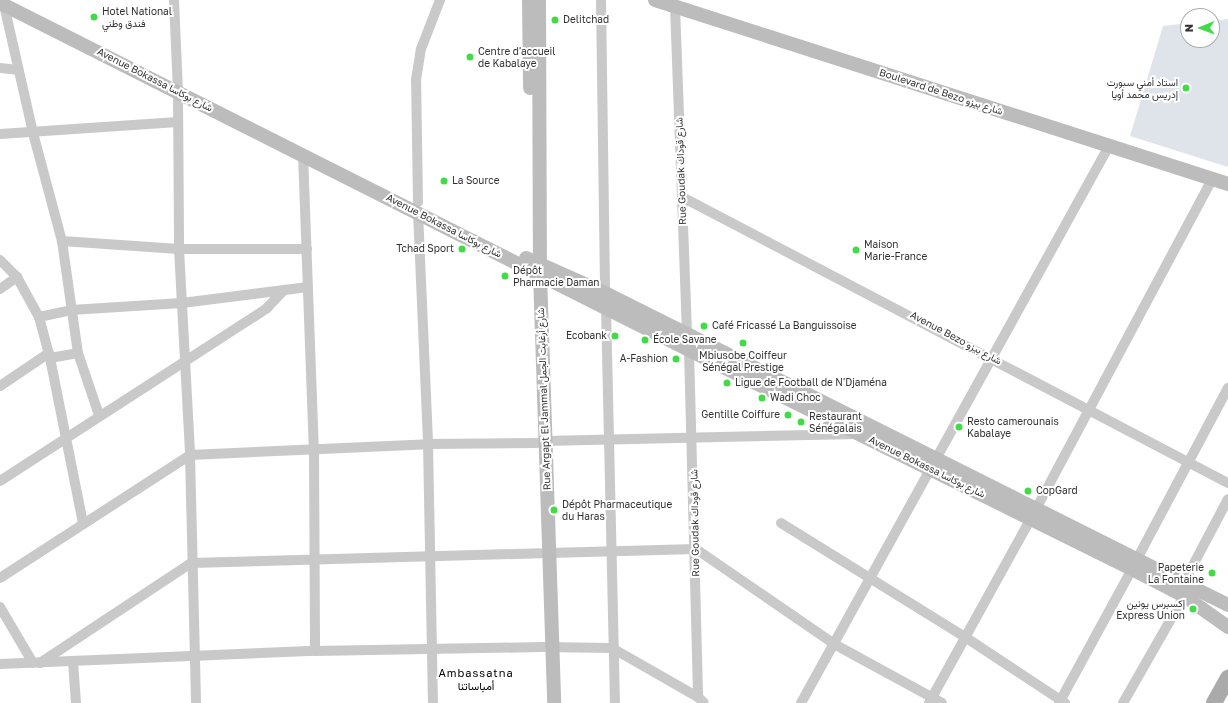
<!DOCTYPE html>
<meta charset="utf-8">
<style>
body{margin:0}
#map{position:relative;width:1228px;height:703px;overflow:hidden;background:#fff;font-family:"Golos Text",Vazirmatn,sans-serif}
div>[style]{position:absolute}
.green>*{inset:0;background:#dfe4eb}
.street>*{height:10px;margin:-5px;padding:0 5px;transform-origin:5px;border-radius:5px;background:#c9c9c9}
.secondary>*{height:14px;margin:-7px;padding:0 7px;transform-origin:7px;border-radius:7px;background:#bcbcbc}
.primary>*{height:16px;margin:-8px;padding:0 8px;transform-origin:8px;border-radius:8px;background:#aaa}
.dots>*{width:11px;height:11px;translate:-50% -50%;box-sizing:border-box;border:2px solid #fff;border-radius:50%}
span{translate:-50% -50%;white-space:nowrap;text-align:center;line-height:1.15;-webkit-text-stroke:4px #fff;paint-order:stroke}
.poi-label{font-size:10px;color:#323232}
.left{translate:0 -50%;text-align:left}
.right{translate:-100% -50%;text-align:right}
.street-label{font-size:10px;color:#323232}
.neighbourhood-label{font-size:11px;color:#000;letter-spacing:1px}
.north{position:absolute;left:1180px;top:8px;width:40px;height:40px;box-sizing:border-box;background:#fff;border:1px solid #adadad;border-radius:50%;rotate:269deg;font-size:11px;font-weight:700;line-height:16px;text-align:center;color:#323232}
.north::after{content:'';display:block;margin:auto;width:14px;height:18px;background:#42db47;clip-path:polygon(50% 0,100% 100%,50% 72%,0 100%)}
</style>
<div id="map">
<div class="green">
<i style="clip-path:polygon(1228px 19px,1228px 167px,1130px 136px,1163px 26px,1188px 23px,1188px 40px,1212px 40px,1212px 21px)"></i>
</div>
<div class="street">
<i style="left:174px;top:0;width:93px;rotate:87.5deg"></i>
<i style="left:178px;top:93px;width:156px;rotate:89.6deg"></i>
<i style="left:179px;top:249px;width:206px;rotate:86.9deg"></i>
<i style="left:190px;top:455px;width:248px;rotate:88.6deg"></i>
<i style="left:601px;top:0;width:293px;rotate:89.2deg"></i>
<i style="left:4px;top:5px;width:131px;rotate:77.2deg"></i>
<i style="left:33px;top:133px;width:112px;rotate:75deg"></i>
<i style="left:62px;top:241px;width:113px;rotate:81.9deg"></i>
<i style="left:78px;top:353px;width:65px;rotate:71.3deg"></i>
<i style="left:675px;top:6px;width:329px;rotate:87.9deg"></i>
<i style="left:0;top:68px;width:18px;rotate:6deg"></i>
<i style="left:0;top:134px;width:178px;rotate:-3.9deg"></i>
<i style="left:303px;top:154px;width:296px;rotate:87.9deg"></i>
<i style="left:314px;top:450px;width:201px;rotate:89.7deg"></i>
<i style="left:682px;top:197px;width:616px;rotate:27.65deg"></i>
<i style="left:418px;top:202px;width:122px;rotate:-90.9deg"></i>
<i style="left:416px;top:80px;width:31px;rotate:-81deg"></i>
<i style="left:421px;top:49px;width:53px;rotate:-68.8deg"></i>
<i style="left:418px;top:212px;width:232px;rotate:87.5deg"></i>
<i style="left:428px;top:444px;width:259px;rotate:88.9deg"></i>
<i style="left:62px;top:241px;width:117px;rotate:3.9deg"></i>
<i style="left:179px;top:249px;width:128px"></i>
<i style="left:0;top:260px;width:24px;rotate:45deg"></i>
<i style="left:17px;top:277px;width:46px;rotate:61.2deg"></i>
<i style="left:39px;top:317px;width:42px;rotate:75deg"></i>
<i style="left:50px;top:358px;width:168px;rotate:78.7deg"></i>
<i style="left:0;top:289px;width:21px;rotate:-35deg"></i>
<i style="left:606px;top:307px;width:396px;rotate:88.7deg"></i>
<i style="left:39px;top:317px;width:33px;rotate:-12deg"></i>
<i style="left:71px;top:310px;width:111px;rotate:-3.6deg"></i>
<i style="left:182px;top:303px;width:127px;rotate:-7.2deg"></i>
<i style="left:689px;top:350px;width:347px;rotate:88.5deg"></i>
<i style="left:50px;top:358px;width:28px;rotate:-10deg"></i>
<i style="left:0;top:386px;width:59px;rotate:-34deg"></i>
<i style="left:545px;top:441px;width:313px;rotate:-1.3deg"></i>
<i style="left:0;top:481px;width:318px;rotate:-32.9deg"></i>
<i style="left:267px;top:308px;width:25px;rotate:-47deg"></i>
<i style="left:1036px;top:509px;width:374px;rotate:-61.9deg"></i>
<i style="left:781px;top:523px;width:216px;rotate:31.8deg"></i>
<i style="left:965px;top:637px;width:120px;rotate:33.4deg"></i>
<i style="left:549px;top:553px;width:147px;rotate:-1.6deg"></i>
<i style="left:696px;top:549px;width:168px;rotate:34.5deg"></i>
<i style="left:834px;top:644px;width:123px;rotate:28.6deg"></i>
<i style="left:1137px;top:559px;width:194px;rotate:-62deg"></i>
<i style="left:0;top:578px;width:226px;rotate:-32.9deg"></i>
<i style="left:190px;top:455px;width:238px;rotate:-2.6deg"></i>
<i style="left:428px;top:444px;width:109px;rotate:-0.5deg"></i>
<i style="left:1183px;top:584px;width:96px;rotate:-62.1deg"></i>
<i style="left:0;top:607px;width:65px;rotate:59.5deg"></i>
<i style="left:73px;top:662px;width:41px;rotate:85.8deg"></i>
<i style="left:40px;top:663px;width:181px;rotate:-33.5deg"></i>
<i style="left:191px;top:563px;width:349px;rotate:-1.6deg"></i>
<i style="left:0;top:664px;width:315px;rotate:-2.4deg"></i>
<i style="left:315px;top:651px;width:228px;rotate:-1deg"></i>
<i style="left:543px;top:647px;width:69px;rotate:0.8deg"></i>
<i style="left:612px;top:648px;width:99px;rotate:29.7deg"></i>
<i style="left:698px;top:697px;width:8px;rotate:45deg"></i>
<i style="left:801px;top:703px;width:636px;rotate:-61.06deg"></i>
<i style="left:929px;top:703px;width:211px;rotate:-61.1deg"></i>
<i style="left:1059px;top:703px;width:153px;rotate:-61.4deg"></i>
<i style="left:1123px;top:703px;width:123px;rotate:-60.3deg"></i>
</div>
<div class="secondary">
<i style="left:529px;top:0;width:88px;rotate:89.3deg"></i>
<i style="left:539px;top:0;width:274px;rotate:89.8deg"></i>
<i style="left:540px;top:274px;width:429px;rotate:88.1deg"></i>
<i style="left:655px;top:0;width:602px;rotate:17.8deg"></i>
<i style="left:0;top:3px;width:771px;rotate:26.73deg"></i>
<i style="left:689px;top:350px;width:494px;rotate:26.3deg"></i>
<i style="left:1132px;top:569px;width:59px;rotate:27.4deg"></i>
<i style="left:1184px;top:596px;width:54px;rotate:35.2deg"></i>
<i style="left:526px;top:258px;width:86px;rotate:23.9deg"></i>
<i style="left:605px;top:293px;width:697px;rotate:26.6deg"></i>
</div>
<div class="primary">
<i style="left:1214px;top:703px;width:29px;rotate:-61deg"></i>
</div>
<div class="dots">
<i style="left:94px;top:17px;background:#42db47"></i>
<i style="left:555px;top:20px;background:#42db47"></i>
<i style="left:470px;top:57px;background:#42db47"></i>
<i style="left:1186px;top:88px;background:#42db47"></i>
<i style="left:444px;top:181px;background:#42db47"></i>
<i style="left:462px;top:249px;background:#42db47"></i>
<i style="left:856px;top:250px;background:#42db47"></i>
<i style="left:505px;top:276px;background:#42db47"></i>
<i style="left:704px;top:326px;background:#42db47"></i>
<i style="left:615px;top:336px;background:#42db47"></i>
<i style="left:645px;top:340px;background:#42db47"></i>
<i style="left:743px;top:343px;background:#42db47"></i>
<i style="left:676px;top:359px;background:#42db47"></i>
<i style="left:727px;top:383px;background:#42db47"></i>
<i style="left:762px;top:398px;background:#42db47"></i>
<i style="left:788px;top:415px;background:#42db47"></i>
<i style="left:801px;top:422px;background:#42db47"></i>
<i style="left:959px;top:427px;background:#42db47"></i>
<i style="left:1028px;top:491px;background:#42db47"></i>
<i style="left:554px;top:510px;background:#42db47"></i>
<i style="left:1212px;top:573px;background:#42db47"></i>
<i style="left:1193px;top:609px;background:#42db47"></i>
</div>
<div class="poi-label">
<span class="left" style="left:102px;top:17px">Hotel National<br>فندق وطني</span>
<span class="left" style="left:563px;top:20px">Delitchad</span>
<span class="left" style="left:478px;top:57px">Centre d'accueil<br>de Kabalaye</span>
<span class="right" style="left:1178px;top:88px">استاد أمني سبورت<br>إدريس محمد أويا</span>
<span class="left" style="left:452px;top:181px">La Source</span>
<span class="left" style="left:864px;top:250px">Maison<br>Marie-France</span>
<span class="right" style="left:454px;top:249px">Tchad Sport</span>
<span class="left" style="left:513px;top:276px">Dépôt<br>Pharmacie Daman</span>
<span class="left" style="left:712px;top:326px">Café Fricassé La Banguissoise</span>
<span class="right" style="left:607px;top:336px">Ecobank</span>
<span class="left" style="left:653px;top:340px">École Savane</span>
<span style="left:743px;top:361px">Mbiusobe Coiffeur<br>Sénégal Prestige</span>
<span class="right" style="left:668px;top:359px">A-Fashion</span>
<span class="left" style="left:735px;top:383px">Ligue de Football de N'Djaména</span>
<span class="left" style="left:770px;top:398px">Wadi Choc</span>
<span class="right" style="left:780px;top:415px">Gentille Coiffure</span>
<span class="left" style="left:809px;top:422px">Restaurant<br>Sénégalais</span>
<span class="left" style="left:967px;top:427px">Resto camerounais<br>Kabalaye</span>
<span class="left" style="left:1036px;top:491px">CopGard</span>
<span class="left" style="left:562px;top:510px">Dépôt Pharmaceutique<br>du Haras</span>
<span class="right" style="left:1204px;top:573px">Papeterie<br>La Fontaine</span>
<span class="right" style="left:1185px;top:609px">إكسبرس يونين<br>Express Union</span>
</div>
<div class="street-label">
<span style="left:155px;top:80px;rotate:27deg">Avenue Bokassa شارع بوكاسا</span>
<span style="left:941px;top:92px;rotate:18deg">Boulevard de Bezo شارع بيزو</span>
<span style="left:681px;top:171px;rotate:-92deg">Rue Goudak شارع قوداك</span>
<span style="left:444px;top:226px;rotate:27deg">Avenue Bokassa شارع بوكاسا</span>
<span style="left:956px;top:338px;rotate:28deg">Avenue Bezo شارع بيزو</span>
<span style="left:544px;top:399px;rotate:-92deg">Rue Argapt El Jammal شارع أرغابت الجمل</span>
<span style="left:927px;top:467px;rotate:26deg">Avenue Bokassa شارع بوكاسا</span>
<span style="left:695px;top:523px;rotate:-91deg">Rue Goudak شارع قوداك</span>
</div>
<div class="neighbourhood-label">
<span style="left:476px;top:680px">Ambassatna<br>أمباساتنا</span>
</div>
<div class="north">N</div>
</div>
